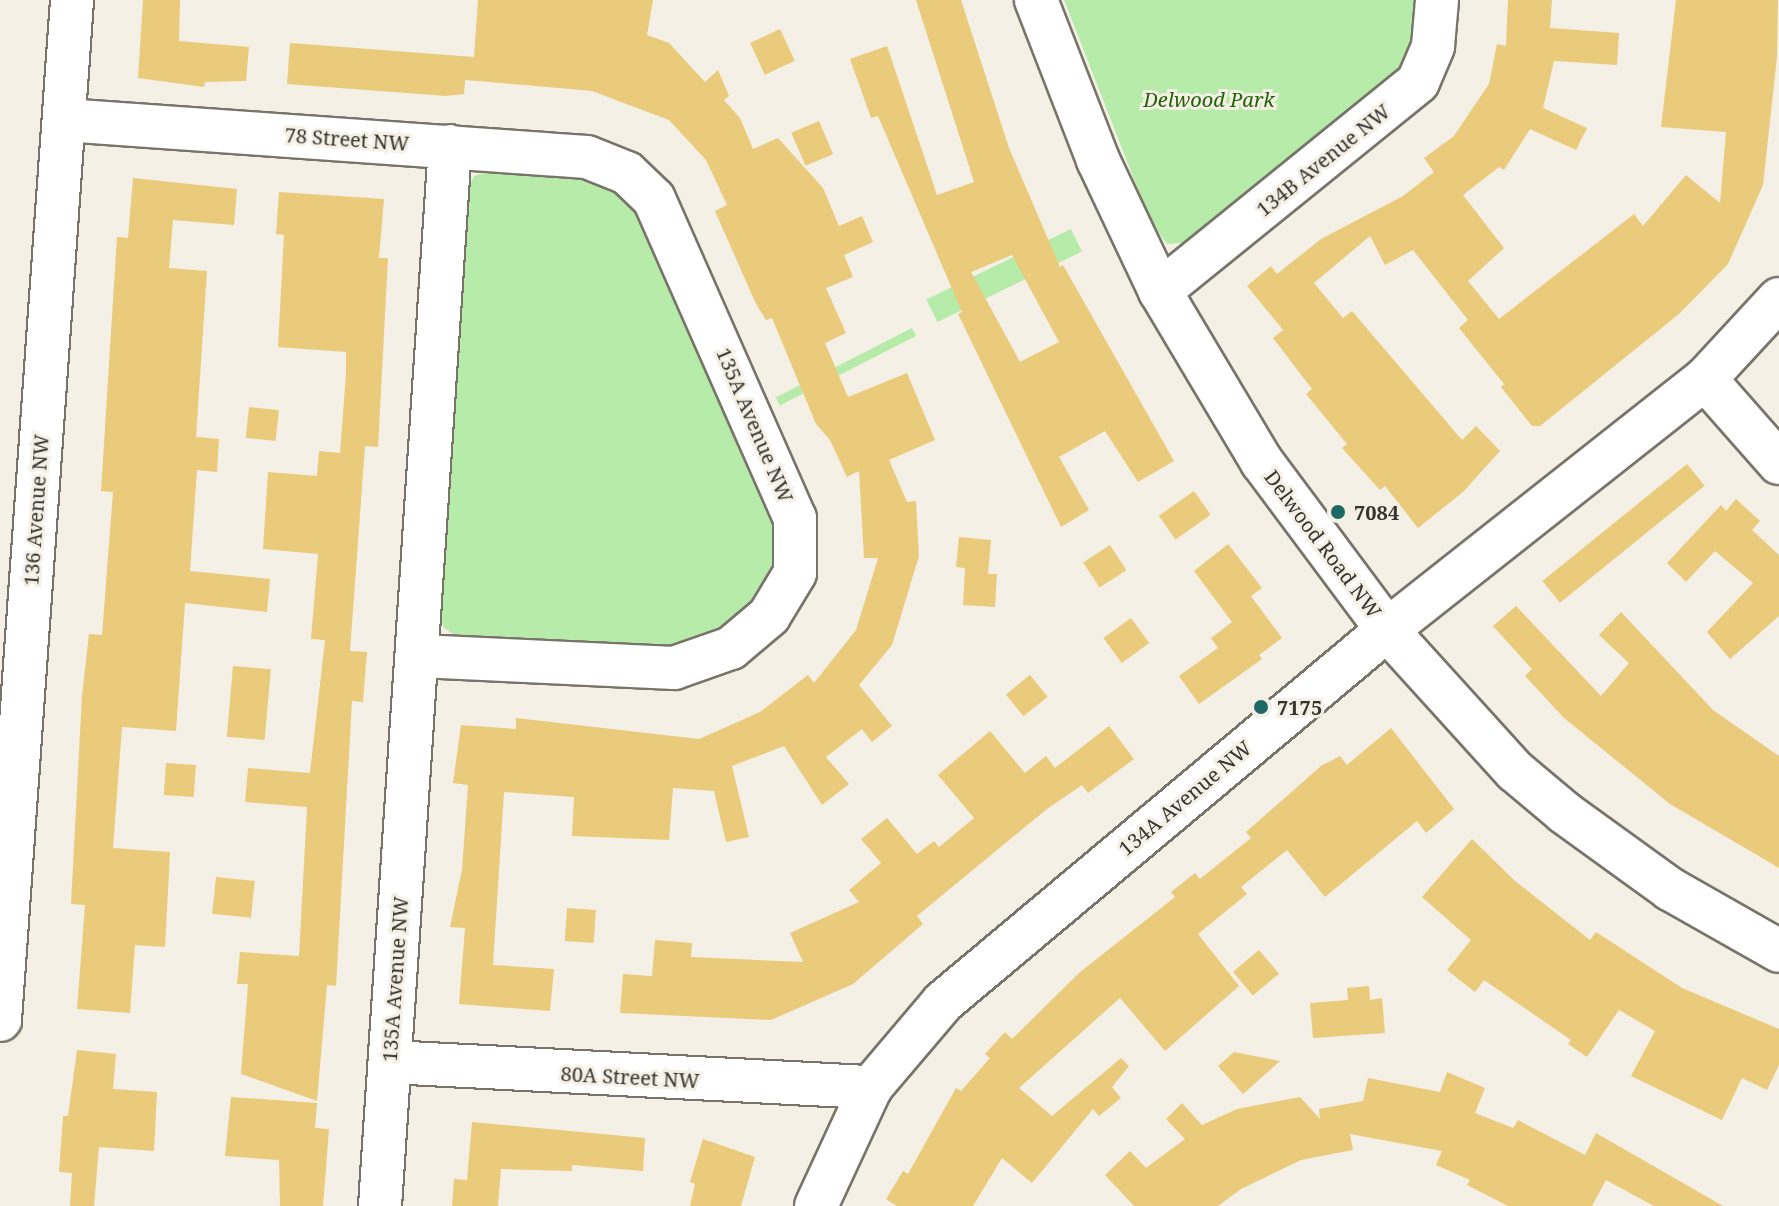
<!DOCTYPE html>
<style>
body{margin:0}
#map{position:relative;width:1779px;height:1206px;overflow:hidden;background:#f5f0e5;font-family:"Noto Serif",serif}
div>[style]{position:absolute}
.green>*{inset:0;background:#b7ebaa;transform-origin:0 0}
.building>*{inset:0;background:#eaca7b;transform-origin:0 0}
.roads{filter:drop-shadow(2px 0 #78746a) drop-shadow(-2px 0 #78746a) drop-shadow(0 2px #78746a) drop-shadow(0 -2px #78746a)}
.minor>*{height:42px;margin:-21px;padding:0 21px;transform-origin:21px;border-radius:21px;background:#fff}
.dots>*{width:22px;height:22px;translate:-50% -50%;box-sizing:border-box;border:4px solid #f5f0e5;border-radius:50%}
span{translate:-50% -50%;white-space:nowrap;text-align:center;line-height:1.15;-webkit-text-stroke:6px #f5f0e5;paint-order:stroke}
.park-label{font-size:20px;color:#206206;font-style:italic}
.street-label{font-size:20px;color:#363430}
.poi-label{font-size:20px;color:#363430;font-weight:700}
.left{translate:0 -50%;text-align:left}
</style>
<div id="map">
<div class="green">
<i style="clip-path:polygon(1064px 0,1418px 0,1415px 38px,1403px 69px,1192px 242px,1167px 244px,1150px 220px)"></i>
<i style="clip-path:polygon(490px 171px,579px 176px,613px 188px,634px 211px,775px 529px,777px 559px,767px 587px,709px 637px,680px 650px,458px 637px,444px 628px,439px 610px,468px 190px,474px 176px)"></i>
<i style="left:1071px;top:229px;width:25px;height:161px;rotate:64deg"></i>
<i style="left:912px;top:328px;width:9px;height:153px;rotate:63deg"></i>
</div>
<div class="building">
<i style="clip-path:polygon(143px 0,180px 0,179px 41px,249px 47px,246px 81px,205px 82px,204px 87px,138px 78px)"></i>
<i style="clip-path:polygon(478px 0,653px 0,647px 35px,669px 43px,705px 82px,718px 70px,729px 96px,724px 100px,740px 118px,753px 149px,778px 138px,823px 188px,839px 226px,862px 216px,873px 242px,844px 255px,853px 277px,826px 288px,846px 333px,825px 343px,848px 397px,907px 373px,935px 440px,889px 460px,907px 502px,916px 501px,919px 556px,892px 645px,859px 685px,892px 726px,872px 742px,862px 729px,826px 757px,849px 784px,822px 805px,784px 746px,732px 766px,749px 837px,726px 842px,714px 791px,673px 788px,669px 840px,572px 836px,574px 797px,504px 792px,493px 965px,554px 969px,550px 1011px,459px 1004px,465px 928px,450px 927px,462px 870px,468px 785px,453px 783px,461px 725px,516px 729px,516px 718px,699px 739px,724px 728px,760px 712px,808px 675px,814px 683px,856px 630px,878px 558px,864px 558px,859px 471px,847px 477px,830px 440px,816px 424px,772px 318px,766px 320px,756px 304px,715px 211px,727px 205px,706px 160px,669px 120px,592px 91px,536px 86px,465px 80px,464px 94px,446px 96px,287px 84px,290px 43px,474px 57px)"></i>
<i style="clip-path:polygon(evenodd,916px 0,961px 0,1009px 148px,1060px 267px,1063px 265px,1174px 461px,1138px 482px,1105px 431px,1059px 457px,1089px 510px,1061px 527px,958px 314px,962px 312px,878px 116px,871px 118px,850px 59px,887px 46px,937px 195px,974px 182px,916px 0,1012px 255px,1059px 342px,1020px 362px,971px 272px,1012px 255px)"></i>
<i style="clip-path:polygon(1508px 0,1552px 0,1550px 28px,1619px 33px,1617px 65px,1554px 61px,1543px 108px,1587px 128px,1576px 150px,1530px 129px,1504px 170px,1499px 167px,1463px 195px,1504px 248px,1468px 281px,1499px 319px,1634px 214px,1643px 226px,1686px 175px,1720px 203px,1726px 132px,1661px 127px,1676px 0,1778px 0,1777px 57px,1763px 185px,1728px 264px,1679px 314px,1540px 426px,1532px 426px,1501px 387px,1504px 384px,1459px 328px,1468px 320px,1413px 250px,1385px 265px,1370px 236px,1314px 283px,1343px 318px,1352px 311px,1462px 440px,1476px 426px,1500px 451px,1463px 492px,1418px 528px,1385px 486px,1380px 490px,1342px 448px,1347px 444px,1306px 394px,1312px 389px,1273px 338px,1283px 330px,1247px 286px,1271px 266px,1277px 274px,1321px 239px,1403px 196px,1434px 172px,1424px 158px,1454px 136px,1489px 84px,1497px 44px,1506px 46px)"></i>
<i style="left:780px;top:29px;width:35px;height:33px;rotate:65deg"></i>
<i style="left:819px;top:121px;width:36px;height:30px;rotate:67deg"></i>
<i style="clip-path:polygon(133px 178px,237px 189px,234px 225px,173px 220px,169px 268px,207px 271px,196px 437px,219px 439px,217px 472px,197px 470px,190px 571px,270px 579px,267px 612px,185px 603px,176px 731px,122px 727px,113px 848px,170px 852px,165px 947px,135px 945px,130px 1013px,77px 1009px,85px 905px,71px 904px,82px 695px,89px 634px,102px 635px,113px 492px,101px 491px,117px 237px,128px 238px)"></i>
<i style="clip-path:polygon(279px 192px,384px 199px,379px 258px,388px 258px,378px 447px,365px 446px,350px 651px,367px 652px,363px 702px,352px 701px,336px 986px,327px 985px,317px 1101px,241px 1074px,248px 984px,237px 984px,240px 952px,299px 956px,307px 807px,245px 802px,248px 768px,310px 773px,325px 640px,311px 639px,318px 554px,263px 549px,268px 472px,317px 476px,319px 451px,340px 453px,346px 374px,346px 352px,278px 347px,284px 235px,276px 234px)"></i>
<i style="left:249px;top:407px;width:30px;height:31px;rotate:6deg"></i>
<i style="left:1687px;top:464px;width:28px;height:186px;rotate:51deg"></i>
<i style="left:1194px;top:491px;width:29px;height:43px;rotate:55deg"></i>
<i style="clip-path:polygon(1736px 499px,1760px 521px,1752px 530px,1779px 555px,1779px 616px,1730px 659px,1707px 632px,1753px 583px,1715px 551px,1686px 582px,1667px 563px,1721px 505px,1726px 511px)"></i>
<i style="clip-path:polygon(959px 537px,991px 540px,988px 574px,997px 574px,995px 607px,963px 605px,965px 568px,956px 567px)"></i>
<i style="clip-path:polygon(1228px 544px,1262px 588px,1251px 596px,1282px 638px,1259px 655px,1262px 659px,1199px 704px,1179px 676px,1218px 648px,1211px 638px,1232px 622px,1194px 571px)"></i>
<i style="left:1110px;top:545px;width:30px;height:32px;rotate:57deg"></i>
<i style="clip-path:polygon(1516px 606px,1601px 696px,1629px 663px,1599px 635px,1621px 612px,1713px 710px,1779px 756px,1779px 868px,1670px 804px,1564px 718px,1525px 676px,1532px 669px,1493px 626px)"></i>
<i style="left:1131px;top:618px;width:31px;height:34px;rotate:54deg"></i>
<i style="left:233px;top:666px;width:38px;height:71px;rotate:5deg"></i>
<i style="left:1030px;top:675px;width:28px;height:31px;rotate:51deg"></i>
<i style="clip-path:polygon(1109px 726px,1134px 759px,1088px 793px,1082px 785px,1047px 809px,917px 916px,923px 924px,853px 984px,771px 1020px,620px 1013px,623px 974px,652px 976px,655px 940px,692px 943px,691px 957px,803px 962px,790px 933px,859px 902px,849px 890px,881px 863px,861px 839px,887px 818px,917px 854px,934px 841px,939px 847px,974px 818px,938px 775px,990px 731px,1025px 773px,1046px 756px,1055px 768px)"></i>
<i style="clip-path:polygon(1391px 728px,1454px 809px,1426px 833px,1417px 821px,1325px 897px,1287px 850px,1241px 887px,1247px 894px,1198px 934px,1239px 986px,1165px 1051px,1120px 998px,1019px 1088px,1052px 1116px,1121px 1058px,1129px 1066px,1112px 1087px,1121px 1098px,1099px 1116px,1093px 1109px,1032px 1183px,1002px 1158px,973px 1206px,897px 1206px,886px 1199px,903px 1171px,908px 1174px,956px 1088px,961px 1091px,990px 1058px,985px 1054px,1005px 1032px,1012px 1039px,1079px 973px,1175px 897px,1171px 892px,1195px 873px,1200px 879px,1251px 838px,1246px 832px,1321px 766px,1340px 756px,1347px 765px)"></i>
<i style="left:166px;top:763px;width:30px;height:32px;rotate:4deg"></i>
<i style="clip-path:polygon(1472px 839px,1514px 880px,1590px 940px,1596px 932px,1682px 988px,1779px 1029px,1779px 1065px,1767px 1090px,1742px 1078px,1722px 1120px,1631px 1076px,1655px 1031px,1619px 1010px,1587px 1057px,1568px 1044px,1571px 1040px,1484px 980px,1475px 992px,1447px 970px,1471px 940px,1422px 897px)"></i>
<i style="left:216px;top:877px;width:39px;height:37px;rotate:6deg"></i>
<i style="left:567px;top:908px;width:29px;height:33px;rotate:4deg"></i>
<i style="left:1259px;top:950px;width:31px;height:34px;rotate:50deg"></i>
<i style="clip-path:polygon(1369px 986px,1370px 1000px,1382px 998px,1385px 1033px,1313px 1038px,1310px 1003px,1348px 1000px,1347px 988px)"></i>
<i style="clip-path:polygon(77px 1050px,116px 1054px,113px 1089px,157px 1092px,154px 1151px,99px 1147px,94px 1206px,70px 1206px,72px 1173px,59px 1172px,63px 1116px,68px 1116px)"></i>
<i style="clip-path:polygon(1234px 1052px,1280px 1061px,1243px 1094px,1218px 1066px)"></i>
<i style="clip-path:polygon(1447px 1072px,1485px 1088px,1475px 1113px,1513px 1128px,1518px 1120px,1585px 1155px,1596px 1133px,1723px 1206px,1654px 1206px,1606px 1180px,1592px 1206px,1508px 1206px,1467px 1185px,1470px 1180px,1436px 1165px,1442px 1151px,1350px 1134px,1353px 1150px,1301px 1160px,1241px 1189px,1218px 1206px,1134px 1206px,1105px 1175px,1130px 1151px,1146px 1168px,1185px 1139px,1166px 1119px,1182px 1103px,1202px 1125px,1237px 1109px,1300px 1097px,1320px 1119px,1319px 1109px,1363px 1101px,1368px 1078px,1440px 1092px)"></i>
<i style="clip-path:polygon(231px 1097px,317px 1103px,315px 1128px,329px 1129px,323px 1206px,280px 1206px,279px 1160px,225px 1156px)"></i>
<i style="clip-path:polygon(472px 1122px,645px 1138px,643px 1171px,572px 1165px,572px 1171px,501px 1169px,498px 1206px,452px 1206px,454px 1179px,467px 1180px)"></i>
<i style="clip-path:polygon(703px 1139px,755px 1157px,741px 1206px,690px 1206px,695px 1184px,690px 1182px)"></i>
</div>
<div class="roads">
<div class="minor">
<i style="left:1036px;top:0;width:172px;rotate:68.8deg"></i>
<i style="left:1098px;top:160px;width:145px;rotate:64.7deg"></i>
<i style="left:1160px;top:291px;width:199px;rotate:59.2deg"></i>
<i style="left:1262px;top:462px;width:209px;rotate:53.3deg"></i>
<i style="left:1387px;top:630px;width:190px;rotate:47.8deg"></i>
<i style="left:1515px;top:771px;width:65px;rotate:40deg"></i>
<i style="left:1565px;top:813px;width:130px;rotate:35.9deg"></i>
<i style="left:1670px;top:889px;width:125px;rotate:29.6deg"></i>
<i style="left:64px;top:120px;width:524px;rotate:4.05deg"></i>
<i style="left:587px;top:157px;width:43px;rotate:21.8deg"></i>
<i style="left:627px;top:173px;width:37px;rotate:44deg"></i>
<i style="left:654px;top:199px;width:349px;rotate:66.2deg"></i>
<i style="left:795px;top:518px;width:55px;rotate:90deg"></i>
<i style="left:795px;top:573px;width:50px;rotate:121.2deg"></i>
<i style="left:769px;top:616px;width:50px;rotate:139.9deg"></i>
<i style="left:731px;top:648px;width:60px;rotate:160.7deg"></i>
<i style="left:674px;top:668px;width:255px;rotate:-177.3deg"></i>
<i style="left:1160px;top:291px;width:332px;rotate:-39deg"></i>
<i style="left:1418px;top:82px;width:39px;rotate:-67deg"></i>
<i style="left:1433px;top:46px;width:46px;rotate:-85deg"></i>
<i style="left:1705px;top:379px;width:112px;rotate:48.6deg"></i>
<i style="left:0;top:1020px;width:1023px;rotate:-85.96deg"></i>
<i style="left:390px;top:1062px;width:482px;rotate:3deg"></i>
<i style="left:380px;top:1206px;width:1062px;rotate:-86.22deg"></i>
<i style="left:816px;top:1206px;width:131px;rotate:-65.2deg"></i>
<i style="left:871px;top:1087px;width:111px;rotate:-49.7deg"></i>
<i style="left:943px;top:1002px;width:579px;rotate:-39.96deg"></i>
<i style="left:1387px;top:630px;width:405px;rotate:-38.3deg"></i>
<i style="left:1705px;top:379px;width:109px;rotate:-47.2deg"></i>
</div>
</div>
<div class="dots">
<i style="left:1338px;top:512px;background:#1d6965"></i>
<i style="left:1261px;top:707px;background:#1d6965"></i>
</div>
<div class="park-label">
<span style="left:1209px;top:99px">Delwood Park</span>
</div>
<div class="street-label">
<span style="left:347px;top:139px;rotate:4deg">78 Street NW</span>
<span style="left:1323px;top:160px;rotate:-39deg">134B Avenue NW</span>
<span style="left:755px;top:425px;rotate:67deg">135A Avenue NW</span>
<span style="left:36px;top:510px;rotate:-86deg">136 Avenue NW</span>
<span style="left:1323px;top:544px;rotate:53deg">Delwood Road NW</span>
<span style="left:1185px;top:798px;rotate:-40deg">134A Avenue NW</span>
<span style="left:395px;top:979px;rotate:-86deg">135A Avenue NW</span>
<span style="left:630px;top:1077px;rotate:3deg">80A Street NW</span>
</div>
<div class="poi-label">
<span class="left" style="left:1354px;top:512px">7084</span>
<span class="left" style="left:1277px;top:707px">7175</span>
</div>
</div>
